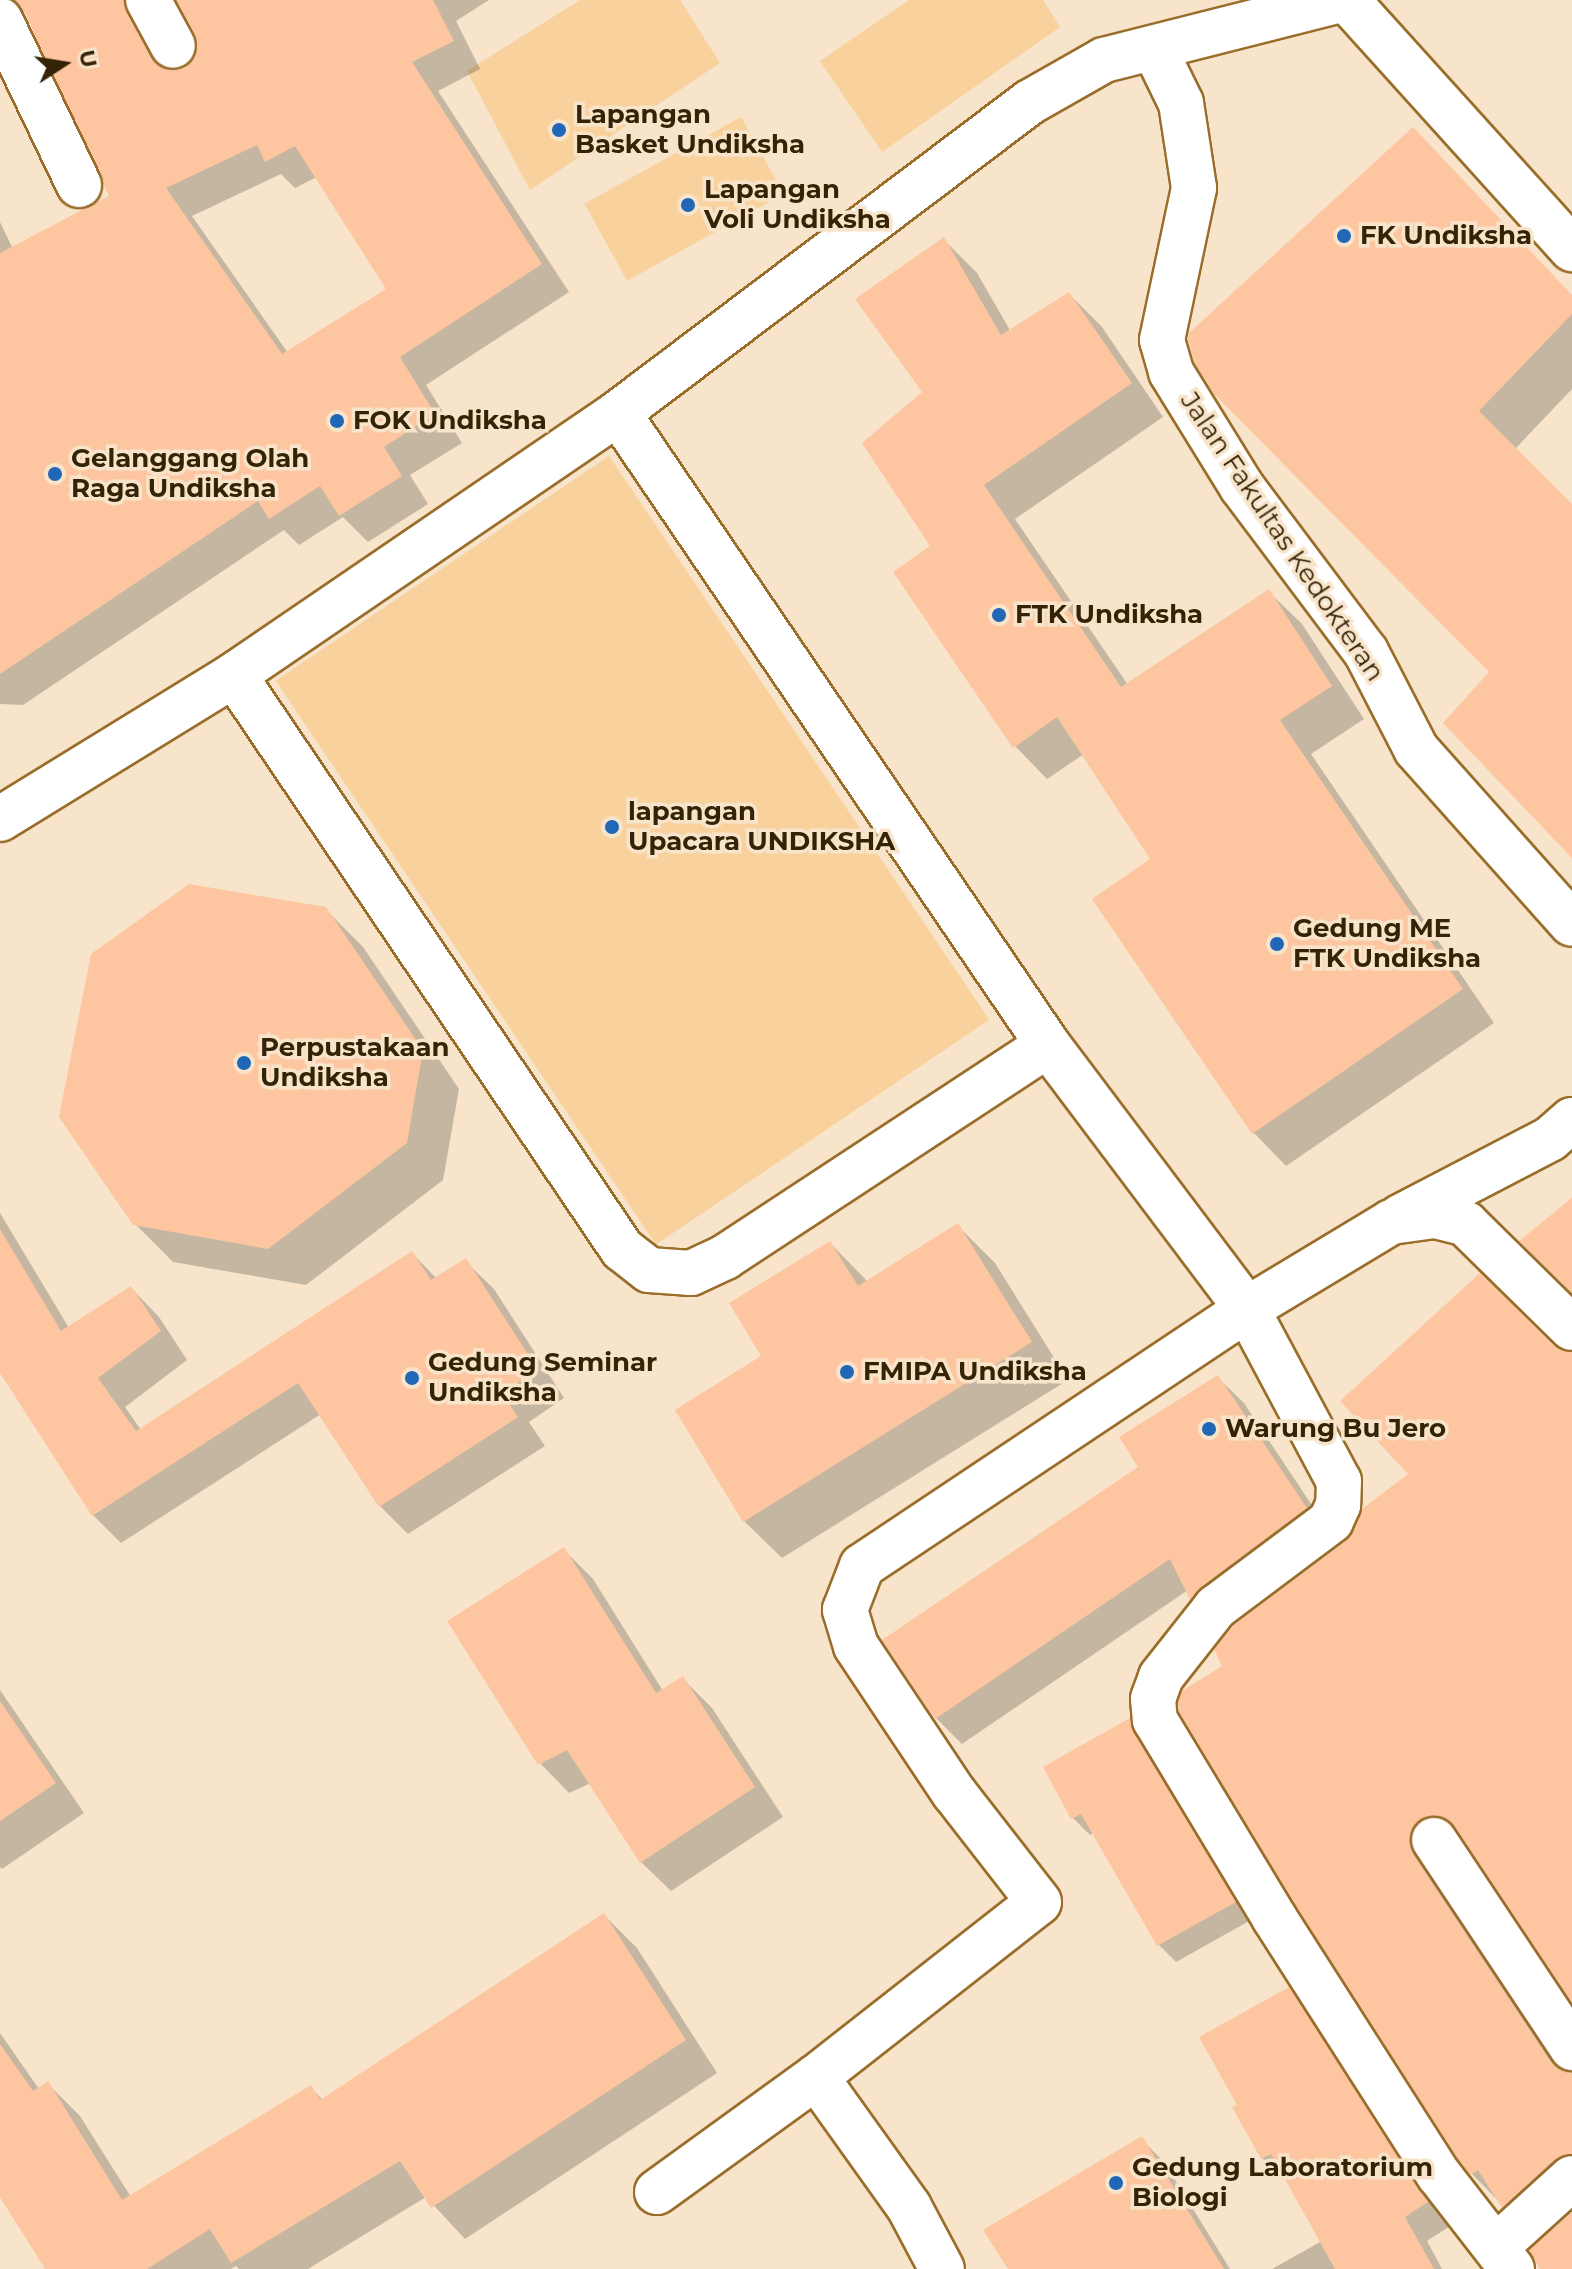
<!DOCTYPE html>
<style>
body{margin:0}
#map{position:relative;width:1572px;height:2269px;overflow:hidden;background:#f7e4ca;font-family:Montserrat,sans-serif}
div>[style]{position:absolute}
.green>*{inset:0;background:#f8d19d;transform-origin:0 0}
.shadow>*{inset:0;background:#0003}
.building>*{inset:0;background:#fdc6a1}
.roads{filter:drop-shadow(2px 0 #9a6e2a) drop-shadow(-2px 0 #9a6e2a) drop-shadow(0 2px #9a6e2a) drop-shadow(0 -2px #9a6e2a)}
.minor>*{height:44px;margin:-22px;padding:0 22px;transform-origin:22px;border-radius:22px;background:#fff}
.dots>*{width:22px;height:22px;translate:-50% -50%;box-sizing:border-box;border:4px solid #f7e4ca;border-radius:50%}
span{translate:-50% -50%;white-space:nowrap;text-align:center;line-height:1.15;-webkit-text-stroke:7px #f7e4ca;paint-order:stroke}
.poi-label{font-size:26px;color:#352306;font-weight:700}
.left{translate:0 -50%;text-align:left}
.street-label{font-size:26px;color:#352306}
.north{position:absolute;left:24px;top:24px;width:80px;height:80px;-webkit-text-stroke:6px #f7e4ca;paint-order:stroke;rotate:78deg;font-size:22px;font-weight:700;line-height:32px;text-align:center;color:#352306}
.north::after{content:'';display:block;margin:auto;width:28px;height:36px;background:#352306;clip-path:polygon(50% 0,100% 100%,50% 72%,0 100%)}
</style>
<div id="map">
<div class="green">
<i style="clip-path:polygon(580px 0,680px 0,720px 63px,530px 190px,467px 71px)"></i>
<i style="clip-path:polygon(909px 0,1043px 0,1060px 27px,882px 152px,820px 61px)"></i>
<i style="left:741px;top:117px;width:88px;height:179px;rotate:61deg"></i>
<i style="left:609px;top:456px;width:680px;height:402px;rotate:56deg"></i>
</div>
<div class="shadow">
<i style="clip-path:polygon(evenodd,12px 0,150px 0,153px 42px,170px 72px,185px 70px,196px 61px,200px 48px,197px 34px,181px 5px,166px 0,489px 0,456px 21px,480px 69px,438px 91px,569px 292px,426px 385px,462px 443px,410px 475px,428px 504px,368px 542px,343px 517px,299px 545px,284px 530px,23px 705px,0 704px,0 222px,13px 249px,112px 196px,28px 16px,12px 0,281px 174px,295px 188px,317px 177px,389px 289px,288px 353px,192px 216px,281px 174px)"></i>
<i style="clip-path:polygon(944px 240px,977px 273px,1011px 332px,1069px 294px,1102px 327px,1163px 417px,1015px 519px,1128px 685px,1269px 592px,1302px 624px,1364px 719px,1311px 754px,1494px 1023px,1286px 1166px,1254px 1133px,1152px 859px,1084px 754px,1047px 779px,1015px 746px,933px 546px,924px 392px)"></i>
<i style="clip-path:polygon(1572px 296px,1572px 389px,1515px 449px,1572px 507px,1572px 855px,1492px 672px,1196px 361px)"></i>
<i style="clip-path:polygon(325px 909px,363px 947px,459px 1089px,443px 1180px,306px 1285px,173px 1262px,135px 1224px)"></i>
<i style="clip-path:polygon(0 1213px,69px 1328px,131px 1288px,159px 1317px,187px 1360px,125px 1407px,141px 1430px,412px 1253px,437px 1279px,465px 1261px,494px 1289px,564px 1398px,529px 1422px,545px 1446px,408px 1534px,380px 1506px,321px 1414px,121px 1543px,93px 1515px,0 1369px)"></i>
<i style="clip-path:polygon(958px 1226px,995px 1263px,1068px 1380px,782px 1558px,744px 1521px,677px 1411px,763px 1356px,830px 1243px,868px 1282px)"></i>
<i style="clip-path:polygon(1218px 1378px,1244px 1403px,1331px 1534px,1217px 1624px,1188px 1590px,962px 1744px,936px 1718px,885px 1640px,1140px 1467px)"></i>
<i style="clip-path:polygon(1572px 1412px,1572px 1999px,1466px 1839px,1457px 1837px,1436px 1879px,1564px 2073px,1572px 2074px,1572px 2191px,1526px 2229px,1472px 2174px,1225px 1666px)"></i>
<i style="clip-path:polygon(563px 1549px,593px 1579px,663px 1691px,682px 1678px,712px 1708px,783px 1817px,671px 1891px,641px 1862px,591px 1783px,569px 1793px,540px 1763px)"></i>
<i style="clip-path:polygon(0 1690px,84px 1813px,2px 1869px,0 1867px)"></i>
<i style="clip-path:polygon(1129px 1721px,1146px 1737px,1251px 1920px,1176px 1962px,1159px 1945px,1094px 1833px,1090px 1835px,1073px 1818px)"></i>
<i style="clip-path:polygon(604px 1915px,637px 1948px,717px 2073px,465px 2239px,426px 2197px,308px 2269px,239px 2269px,236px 2266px,231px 2269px,48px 2269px,0 2193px,0 2033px,39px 2089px,48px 2084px,80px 2116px,131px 2197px,311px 2088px,323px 2100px)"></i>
<i style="clip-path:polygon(1288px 1989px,1311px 2012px,1450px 2226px,1427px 2241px,1442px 2269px,1272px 2269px,1322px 2241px,1287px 2180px,1262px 2158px,1240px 2105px)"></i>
<i style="clip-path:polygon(1141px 2139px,1164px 2162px,1230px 2269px,1010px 2269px)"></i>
</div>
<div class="building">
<i style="clip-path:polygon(evenodd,15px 0,123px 0,151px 58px,161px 68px,173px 71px,186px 68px,195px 58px,198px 47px,195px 34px,176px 0,433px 0,454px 41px,412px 62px,542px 264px,400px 357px,435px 414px,384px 447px,402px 476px,339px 516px,320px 486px,269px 519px,258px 501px,0 674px,0 253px,109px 196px,23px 9px,15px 0,257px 145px,265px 162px,295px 146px,386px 289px,282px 354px,166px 188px,257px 145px)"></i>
<i style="clip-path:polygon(1413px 127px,1572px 295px,1572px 314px,1479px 411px,1572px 504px,1572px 858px,1443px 723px,1489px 672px,1215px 395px,1194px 362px,1188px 339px,1189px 333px)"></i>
<i style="clip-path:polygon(944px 237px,1001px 335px,1069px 292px,1132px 383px,984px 485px,1121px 687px,1269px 589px,1332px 686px,1280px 720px,1463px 989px,1252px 1134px,1092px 899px,1150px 859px,1057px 717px,1013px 748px,893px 572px,930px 546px,862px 443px,922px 392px,855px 299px)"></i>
<i style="clip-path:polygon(189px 884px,326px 907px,423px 1050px,407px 1143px,268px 1249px,133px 1225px,59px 1117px,91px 954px)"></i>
<i style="clip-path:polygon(1572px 1198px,1572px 1293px,1519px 1241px)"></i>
<i style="clip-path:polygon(958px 1223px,1032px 1342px,743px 1522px,675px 1410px,761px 1356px,729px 1303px,830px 1241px,858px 1286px)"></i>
<i style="clip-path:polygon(0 1229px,61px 1331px,131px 1286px,161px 1331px,98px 1378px,136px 1431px,412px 1251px,431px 1280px,466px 1258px,538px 1370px,502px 1393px,518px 1417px,379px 1507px,298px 1383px,92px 1516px,0 1373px)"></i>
<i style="clip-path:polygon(1480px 1273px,1554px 1346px,1572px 1352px,1572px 2003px,1454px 1826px,1444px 1817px,1433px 1815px,1421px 1819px,1412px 1828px,1409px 1841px,1413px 1854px,1551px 2062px,1560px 2070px,1572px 2073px,1572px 2154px,1555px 2159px,1502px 2208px,1478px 2170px,1470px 2175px,1459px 2161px,1296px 1906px,1179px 1712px,1178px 1702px,1182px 1691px,1222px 1666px,1214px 1649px,1234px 1625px,1346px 1541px,1362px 1509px,1408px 1474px,1340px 1401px)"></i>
<i style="clip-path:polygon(1218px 1375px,1307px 1508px,1201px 1587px,1190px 1600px,1170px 1559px,935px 1719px,882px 1640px,1138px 1467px,1119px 1437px)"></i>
<i style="clip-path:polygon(564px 1547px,656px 1693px,683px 1676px,755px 1787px,640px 1863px,567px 1750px,538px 1765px,447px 1621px)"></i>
<i style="clip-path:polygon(0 1701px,56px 1783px,0 1821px)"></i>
<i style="clip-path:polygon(1130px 1718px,1134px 1733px,1236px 1902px,1157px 1946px,1081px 1814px,1071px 1819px,1043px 1767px)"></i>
<i style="clip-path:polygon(604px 1913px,686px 2040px,431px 2208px,400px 2161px,231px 2263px,210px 2229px,147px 2269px,45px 2269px,0 2197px,0 2044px,33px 2091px,48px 2081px,122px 2200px,311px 2085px,320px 2100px)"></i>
<i style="clip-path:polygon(1289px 1987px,1428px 2202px,1405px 2217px,1434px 2269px,1335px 2269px,1271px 2154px,1261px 2159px,1232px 2107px,1237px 2105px,1199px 2037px)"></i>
<i style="clip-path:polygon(1142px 2136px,1224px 2269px,1008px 2269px,983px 2230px)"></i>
<i style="clip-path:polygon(1572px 2212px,1572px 2269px,1540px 2269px,1529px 2250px)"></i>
</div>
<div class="roads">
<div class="minor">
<i style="left:148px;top:0;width:52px;rotate:61.5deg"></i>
<i style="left:1347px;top:0;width:336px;rotate:47.9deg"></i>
<i style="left:0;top:20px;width:183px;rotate:64.4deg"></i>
<i style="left:1154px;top:48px;width:61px;rotate:63.9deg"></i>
<i style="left:1181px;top:103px;width:86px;rotate:81.3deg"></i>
<i style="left:1194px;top:188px;width:155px;rotate:101.9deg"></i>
<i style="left:1162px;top:340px;width:33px;rotate:74deg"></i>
<i style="left:1171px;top:372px;width:135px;rotate:58.3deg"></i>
<i style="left:1242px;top:487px;width:206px;rotate:53.1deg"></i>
<i style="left:1366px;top:652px;width:109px;rotate:62.7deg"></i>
<i style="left:1416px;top:749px;width:234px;rotate:48.3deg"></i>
<i style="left:618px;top:413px;width:764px;rotate:55.77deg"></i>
<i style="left:1048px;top:1045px;width:331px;rotate:53deg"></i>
<i style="left:1247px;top:1309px;width:195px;rotate:61.9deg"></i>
<i style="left:1339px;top:1481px;width:24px;rotate:92deg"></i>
<i style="left:1338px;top:1505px;width:17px;rotate:114deg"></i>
<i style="left:1331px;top:1521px;width:144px;rotate:143.2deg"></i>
<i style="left:1216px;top:1607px;width:89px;rotate:128.2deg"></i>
<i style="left:1161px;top:1677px;width:23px;rotate:110deg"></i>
<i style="left:1153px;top:1699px;width:21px;rotate:85deg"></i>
<i style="left:1155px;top:1720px;width:232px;rotate:58.9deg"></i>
<i style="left:1275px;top:1919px;width:304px;rotate:57.4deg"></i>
<i style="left:1439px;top:2175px;width:119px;rotate:52.2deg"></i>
<i style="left:234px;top:675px;width:693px;rotate:55.94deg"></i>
<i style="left:622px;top:1249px;width:34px;rotate:38deg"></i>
<i style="left:649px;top:1270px;width:42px;rotate:4.1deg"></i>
<i style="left:691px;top:1273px;width:38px;rotate:-25deg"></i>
<i style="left:725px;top:1257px;width:386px;rotate:-33.3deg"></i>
<i style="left:0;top:819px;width:275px;rotate:-31.6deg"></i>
<i style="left:234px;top:675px;width:465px;rotate:-34.3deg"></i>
<i style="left:618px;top:413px;width:516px;rotate:-37.05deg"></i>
<i style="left:1030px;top:102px;width:85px;rotate:-29.6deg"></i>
<i style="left:1104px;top:60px;width:244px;rotate:-14.2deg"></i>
<i style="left:1400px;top:1217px;width:169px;rotate:-27.5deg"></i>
<i style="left:1550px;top:1139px;width:29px;rotate:-41deg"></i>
<i style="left:1434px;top:1840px;width:250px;rotate:56.4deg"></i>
<i style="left:816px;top:2077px;width:160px;rotate:54.4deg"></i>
<i style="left:909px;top:2207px;width:70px;rotate:62deg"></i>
<i style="left:657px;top:2192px;width:196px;rotate:-35.9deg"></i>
<i style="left:816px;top:2077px;width:283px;rotate:-38.1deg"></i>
<i style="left:1039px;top:1902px;width:138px;rotate:-127.9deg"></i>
<i style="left:954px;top:1793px;width:177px;rotate:-123.7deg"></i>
<i style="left:856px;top:1646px;width:38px;rotate:-107deg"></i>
<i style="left:845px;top:1610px;width:47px;rotate:-68.9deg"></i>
<i style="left:862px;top:1566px;width:463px;rotate:-33.7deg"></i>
<i style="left:1247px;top:1309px;width:168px;rotate:-31.1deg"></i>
<i style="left:1391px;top:1222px;width:44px;rotate:-7.8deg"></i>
<i style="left:1435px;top:1216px;width:32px;rotate:14deg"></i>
<i style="left:1466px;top:1224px;width:148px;rotate:44.5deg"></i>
<i style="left:1497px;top:2246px;width:101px;rotate:-42.2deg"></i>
</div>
</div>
<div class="dots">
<i style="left:559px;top:130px;background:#2067b7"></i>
<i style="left:688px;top:205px;background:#2067b7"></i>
<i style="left:1344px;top:236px;background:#2067b7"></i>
<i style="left:337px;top:421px;background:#2067b7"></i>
<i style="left:55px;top:474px;background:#2067b7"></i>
<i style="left:999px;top:615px;background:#2067b7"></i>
<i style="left:612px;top:827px;background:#2067b7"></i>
<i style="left:1277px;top:944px;background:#2067b7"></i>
<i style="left:244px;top:1063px;background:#2067b7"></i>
<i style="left:847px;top:1372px;background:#2067b7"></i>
<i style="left:412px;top:1378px;background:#2067b7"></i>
<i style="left:1209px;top:1429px;background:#2067b7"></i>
<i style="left:1116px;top:2183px;background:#2067b7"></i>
</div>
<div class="poi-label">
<span class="left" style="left:575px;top:130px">Lapangan<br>Basket Undiksha</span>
<span class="left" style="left:704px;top:205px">Lapangan<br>Voli Undiksha</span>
<span class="left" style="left:1360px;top:236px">FK Undiksha</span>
<span class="left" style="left:353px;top:421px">FOK Undiksha</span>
<span class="left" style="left:71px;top:474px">Gelanggang Olah<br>Raga Undiksha</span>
<span class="left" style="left:1015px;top:615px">FTK Undiksha</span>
<span class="left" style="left:628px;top:827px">lapangan<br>Upacara UNDIKSHA</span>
<span class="left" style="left:1293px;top:944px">Gedung ME<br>FTK Undiksha</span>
<span class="left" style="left:260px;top:1063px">Perpustakaan<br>Undiksha</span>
<span class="left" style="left:428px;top:1378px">Gedung Seminar<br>Undiksha</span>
<span class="left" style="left:863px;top:1372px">FMIPA Undiksha</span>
<span class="left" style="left:1225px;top:1429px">Warung Bu Jero</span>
<span class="left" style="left:1132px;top:2183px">Gedung Laboratorium<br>Biologi</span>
</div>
<div class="street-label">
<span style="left:1282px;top:537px;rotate:56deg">Jalan Fakultas Kedokteran</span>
</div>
<div class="north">U</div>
</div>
